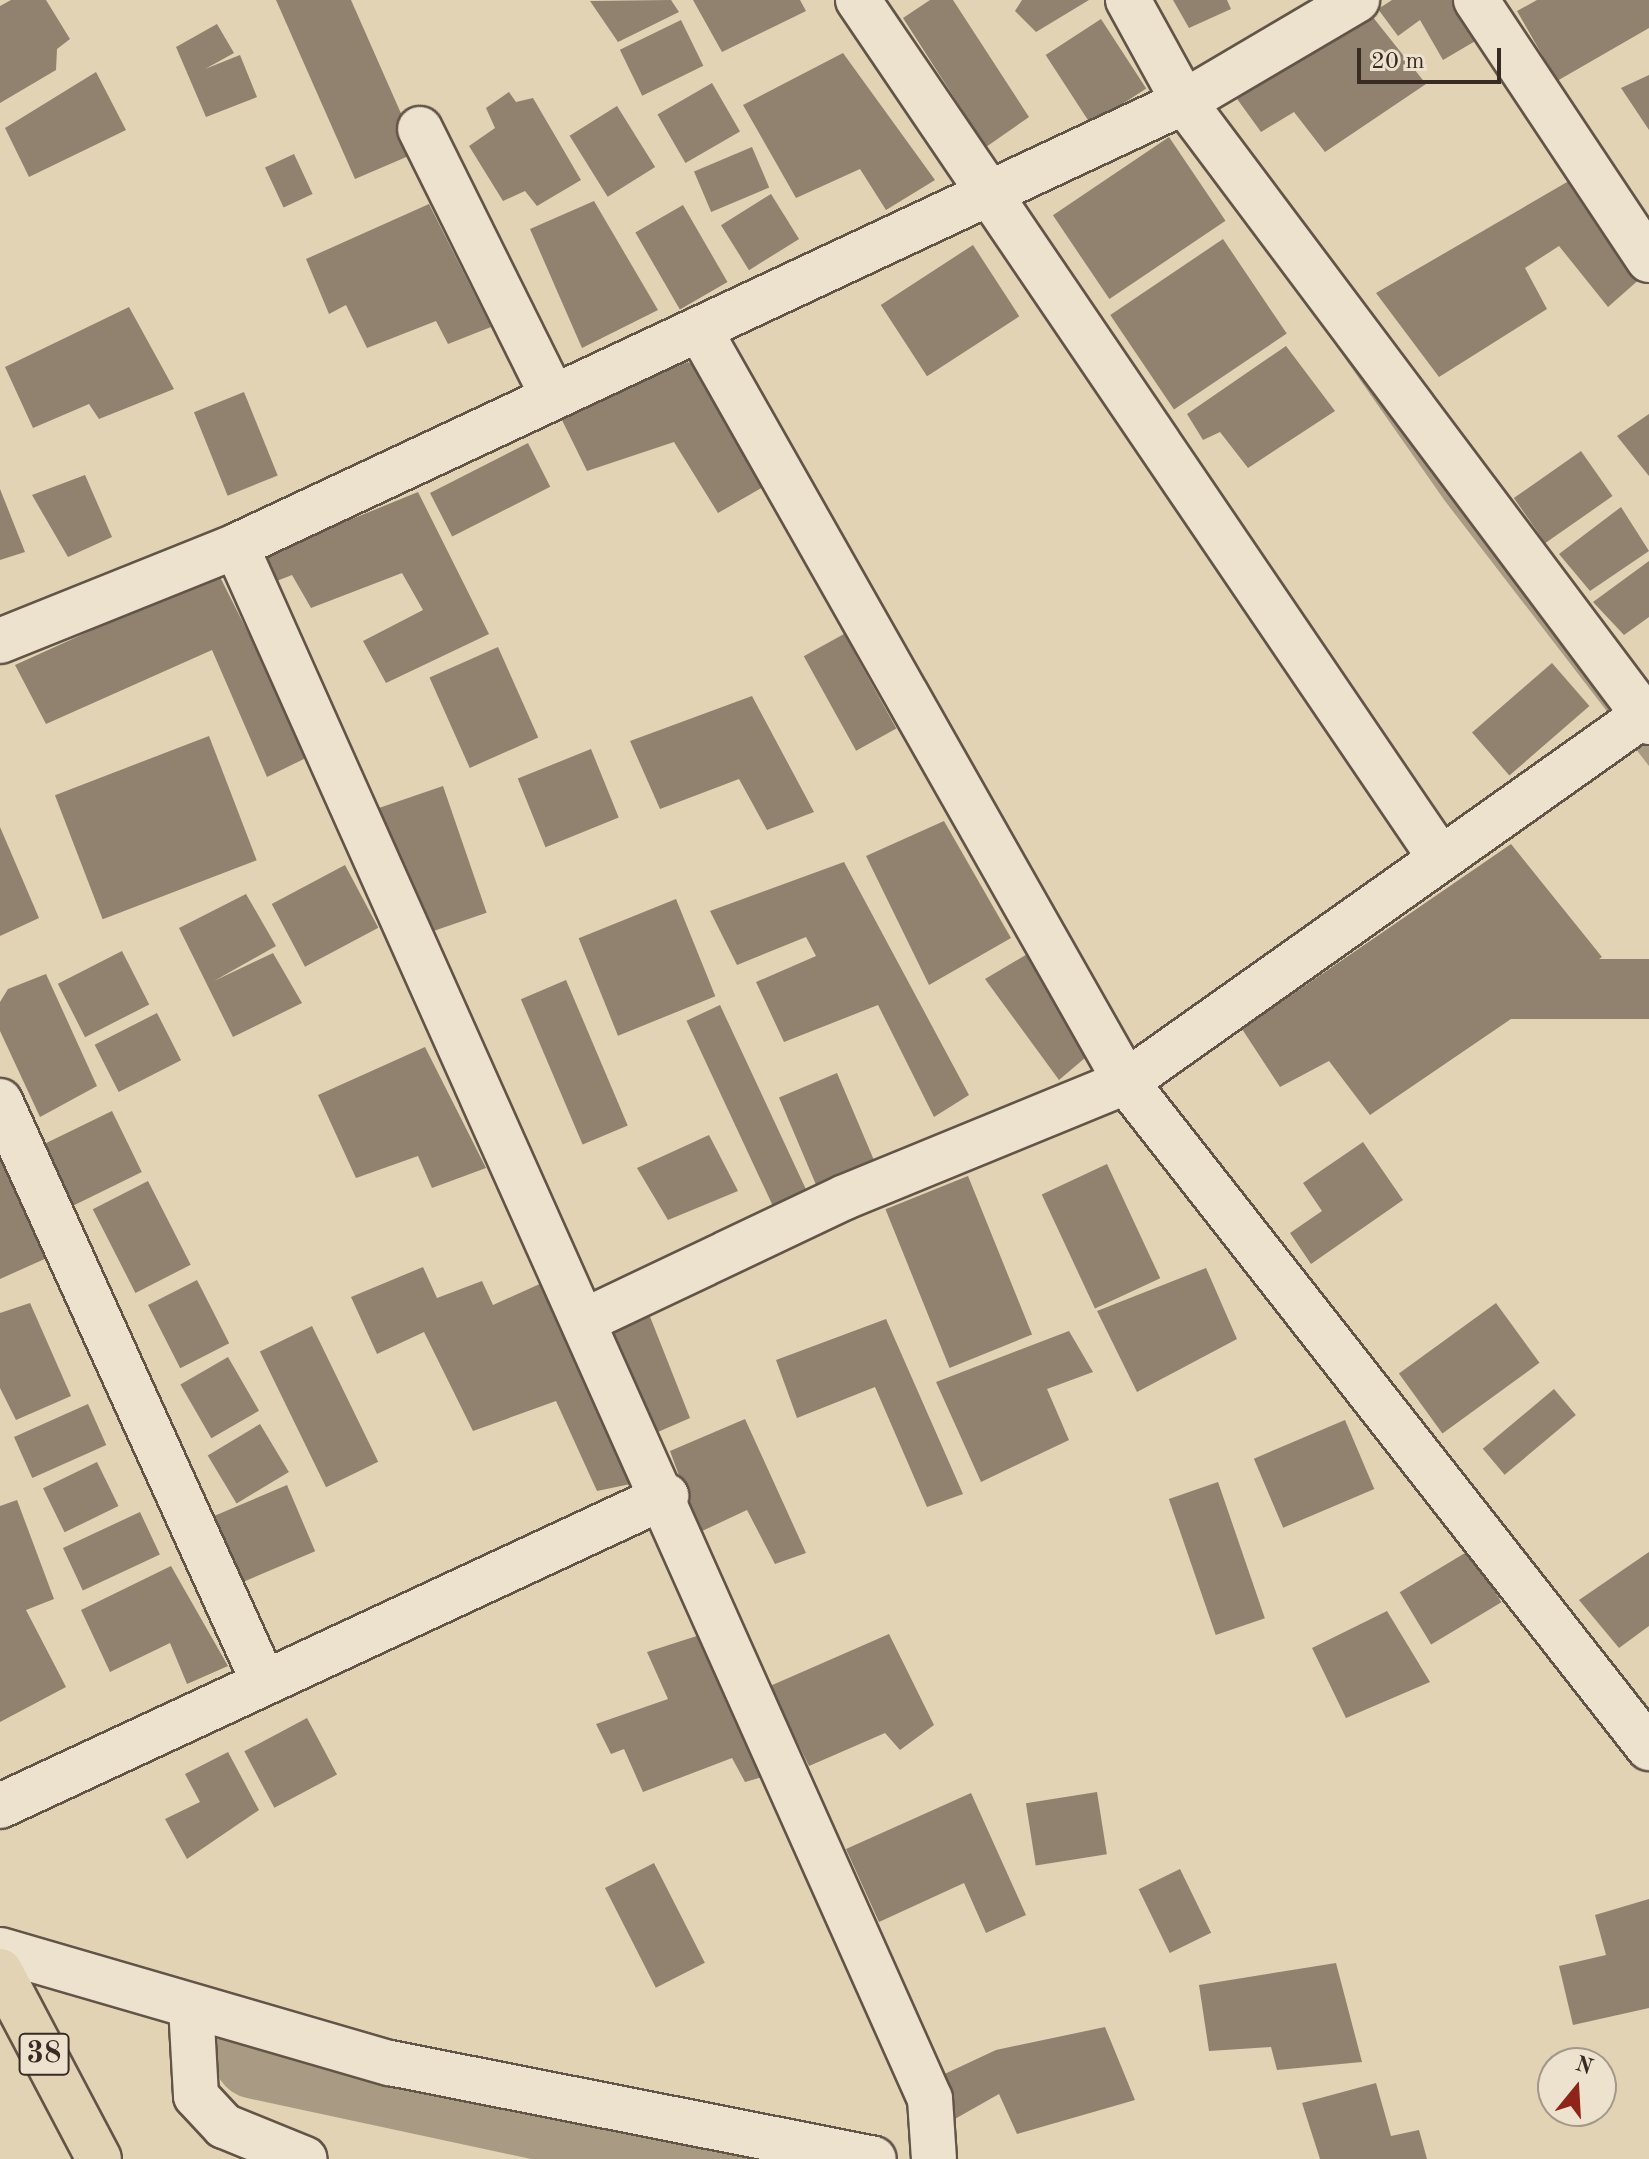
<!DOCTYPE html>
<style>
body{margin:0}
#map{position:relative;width:1649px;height:2159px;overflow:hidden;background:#e1d3b4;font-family:"Old Standard TT",serif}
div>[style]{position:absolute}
.water>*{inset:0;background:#a89a83}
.river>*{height:86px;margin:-43px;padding:0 43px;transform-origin:43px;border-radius:43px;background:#a89a83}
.building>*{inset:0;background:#90826f;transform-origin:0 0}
.roads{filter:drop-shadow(2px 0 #635448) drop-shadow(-2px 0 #635448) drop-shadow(0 2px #635448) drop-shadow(0 -2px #635448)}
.minor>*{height:44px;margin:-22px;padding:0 22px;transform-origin:22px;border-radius:22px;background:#ece2ce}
.primary>*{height:44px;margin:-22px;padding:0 22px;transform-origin:22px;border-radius:22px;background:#e1d3b4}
span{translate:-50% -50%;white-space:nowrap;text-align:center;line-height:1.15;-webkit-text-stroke:6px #ece2ce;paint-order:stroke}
.shield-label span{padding:2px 6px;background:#ece2ce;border:2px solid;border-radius:6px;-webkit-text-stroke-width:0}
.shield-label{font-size:30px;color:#392a24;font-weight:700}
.north{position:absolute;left:1537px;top:2047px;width:80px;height:80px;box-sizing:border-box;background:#ece2ce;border:2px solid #a4988a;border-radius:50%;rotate:18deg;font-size:22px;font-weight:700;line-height:32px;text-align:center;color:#392a24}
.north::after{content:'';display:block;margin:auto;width:28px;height:36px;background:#8f2418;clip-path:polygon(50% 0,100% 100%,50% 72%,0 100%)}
.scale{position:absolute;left:1357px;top:48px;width:144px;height:36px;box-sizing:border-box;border:4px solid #392a24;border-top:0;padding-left:10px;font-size:24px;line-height:28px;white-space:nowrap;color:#392a24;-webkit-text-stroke:6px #ece2ce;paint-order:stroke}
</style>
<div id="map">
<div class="water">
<i style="clip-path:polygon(1267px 247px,1649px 733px,1649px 766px,1445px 501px)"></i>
</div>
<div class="river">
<i style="left:256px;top:2056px;width:493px;rotate:12.1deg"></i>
</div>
<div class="building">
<i style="clip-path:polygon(11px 0,46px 0,70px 39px,57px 49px,56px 70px,0 103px,0 6px)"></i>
<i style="clip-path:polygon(276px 0,351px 0,418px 152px,355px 179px)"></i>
<i style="clip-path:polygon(671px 0,679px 12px,618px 42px,590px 1px)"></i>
<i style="clip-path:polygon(693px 0,800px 0,806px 11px,722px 52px)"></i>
<i style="clip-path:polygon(930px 0,953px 0,1029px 117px,986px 147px,903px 18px)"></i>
<i style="clip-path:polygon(1022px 0,1089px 0,1036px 32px,1015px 11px)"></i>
<i style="clip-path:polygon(1173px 0,1227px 0,1231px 9px,1189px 28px)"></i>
<i style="clip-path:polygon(1392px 0,1454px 0,1477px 40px,1443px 60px,1420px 20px,1398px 36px,1378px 9px)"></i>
<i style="clip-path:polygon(1537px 0,1649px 0,1649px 28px,1557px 81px,1517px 11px)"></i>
<i style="clip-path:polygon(1372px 16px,1426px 84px,1325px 152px,1294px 112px,1261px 132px,1235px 96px)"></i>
<i style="left:1101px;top:19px;width:83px;height:66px;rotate:57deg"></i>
<i style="left:681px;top:20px;width:51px;height:68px;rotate:64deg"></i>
<i style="clip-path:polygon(217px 24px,234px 53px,205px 69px,240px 55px,257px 97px,206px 117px,176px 47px)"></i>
<i style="clip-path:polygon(843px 53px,935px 180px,886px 210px,860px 169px,796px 198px,743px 105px)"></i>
<i style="clip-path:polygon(96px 72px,126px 130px,29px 177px,5px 128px)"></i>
<i style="clip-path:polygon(1649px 75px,1649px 130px,1621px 88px)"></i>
<i style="left:712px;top:83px;width:56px;height:63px;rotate:60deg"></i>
<i style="clip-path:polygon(509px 92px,516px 102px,533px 98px,581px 180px,537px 206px,525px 191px,503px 201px,469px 146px,495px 128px,486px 108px)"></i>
<i style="left:617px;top:106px;width:72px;height:56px;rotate:58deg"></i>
<i style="left:1169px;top:137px;width:101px;height:140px;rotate:56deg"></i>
<i style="left:752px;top:147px;width:44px;height:63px;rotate:67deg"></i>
<i style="left:294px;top:154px;width:44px;height:32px;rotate:65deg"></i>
<i style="clip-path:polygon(1574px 178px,1642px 277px,1608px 307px,1559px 246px,1525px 268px,1547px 309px,1439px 377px,1376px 293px)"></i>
<i style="left:771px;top:194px;width:53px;height:59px;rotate:58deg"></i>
<i style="clip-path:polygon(594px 201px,658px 310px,582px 348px,530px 229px)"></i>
<i style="clip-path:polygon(429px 204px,491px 327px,448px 344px,436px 321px,367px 348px,346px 305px,329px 314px,306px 259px)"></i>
<i style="left:683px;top:205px;width:89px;height:55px;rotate:60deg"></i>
<i style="left:1223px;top:239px;width:114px;height:136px;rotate:56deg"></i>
<i style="left:973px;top:245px;width:85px;height:110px;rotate:57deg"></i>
<i style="clip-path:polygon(129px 307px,174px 389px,99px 419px,89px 404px,33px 428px,5px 367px)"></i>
<i style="clip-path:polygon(1286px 346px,1335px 411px,1248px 468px,1220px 432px,1203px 440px,1187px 414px)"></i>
<i style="clip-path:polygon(688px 362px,702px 371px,763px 487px,718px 513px,674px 442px,587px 471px,559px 414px)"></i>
<i style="left:244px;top:392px;width:90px;height:54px;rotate:68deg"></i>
<i style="clip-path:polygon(1649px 414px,1649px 476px,1617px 436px)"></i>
<i style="left:528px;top:443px;width:49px;height:110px;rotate:63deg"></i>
<i style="left:1581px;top:451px;width:55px;height:82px;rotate:55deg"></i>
<i style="clip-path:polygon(85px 475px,112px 537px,68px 557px,32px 495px)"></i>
<i style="clip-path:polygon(0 489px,25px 552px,0 560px)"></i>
<i style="clip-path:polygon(418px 492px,489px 634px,386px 683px,363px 641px,423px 610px,402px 573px,311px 608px,292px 575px,269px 584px,259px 557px)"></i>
<i style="clip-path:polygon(1621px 507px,1649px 551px,1590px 591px,1559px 554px)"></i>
<i style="clip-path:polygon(1649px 561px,1649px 617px,1624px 635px,1593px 602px)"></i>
<i style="clip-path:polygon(218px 573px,310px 756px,267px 777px,212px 650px,46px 724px,15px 665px)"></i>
<i style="left:844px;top:634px;width:108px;height:46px;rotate:61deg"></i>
<i style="left:498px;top:647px;width:99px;height:75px;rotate:66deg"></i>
<i style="left:1552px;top:663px;width:57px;height:106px;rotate:49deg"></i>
<i style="clip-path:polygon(752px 696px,814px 812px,767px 830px,739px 779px,660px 809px,630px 741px)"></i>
<i style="left:209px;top:736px;width:133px;height:165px;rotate:69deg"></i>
<i style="left:591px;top:749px;width:74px;height:79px;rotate:68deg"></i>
<i style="left:443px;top:786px;width:134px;height:67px;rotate:71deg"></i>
<i style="clip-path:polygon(944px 821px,1011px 938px,929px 985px,866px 856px)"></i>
<i style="clip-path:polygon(0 827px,39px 918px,0 936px)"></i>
<i style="clip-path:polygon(1511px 844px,1602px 957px,1370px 1115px,1329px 1061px,1280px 1087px,1242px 1029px)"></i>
<i style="clip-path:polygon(844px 862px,969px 1095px,934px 1117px,878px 1005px,784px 1042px,756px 982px,816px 956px,806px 937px,737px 965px,710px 911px)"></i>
<i style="left:345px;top:865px;width:71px;height:83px;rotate:62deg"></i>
<i style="clip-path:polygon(246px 894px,276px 946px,214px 981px,273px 953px,302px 1003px,233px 1037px,179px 928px)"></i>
<i style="left:676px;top:899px;width:105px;height:105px;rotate:68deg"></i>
<i style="clip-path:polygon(1036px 949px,1092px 1052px,1059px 1080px,985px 979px)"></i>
<i style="left:122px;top:951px;width:60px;height:72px;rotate:63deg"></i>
<i style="left:1649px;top:959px;width:60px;height:267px;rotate:90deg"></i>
<i style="clip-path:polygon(46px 974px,97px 1086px,40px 1117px,0 1031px,0 1002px,8px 989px)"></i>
<i style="left:566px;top:980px;width:158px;height:49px;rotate:67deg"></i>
<i style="left:720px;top:1005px;width:216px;height:37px;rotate:65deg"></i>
<i style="left:157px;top:1013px;width:53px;height:70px;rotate:63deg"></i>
<i style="clip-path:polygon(425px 1047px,486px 1168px,432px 1188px,418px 1156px,356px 1178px,318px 1095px)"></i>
<i style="left:837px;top:1073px;width:95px;height:63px;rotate:67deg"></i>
<i style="left:112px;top:1111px;width:68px;height:80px;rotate:64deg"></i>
<i style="clip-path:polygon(709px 1135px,738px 1191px,668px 1220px,637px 1168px)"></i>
<i style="clip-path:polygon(1363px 1142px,1403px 1200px,1311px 1264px,1290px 1233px,1322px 1211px,1303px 1183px)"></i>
<i style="clip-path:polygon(0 1152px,49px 1257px,0 1279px)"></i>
<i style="left:1107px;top:1164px;width:126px;height:72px;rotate:65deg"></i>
<i style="left:968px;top:1176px;width:171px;height:89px;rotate:68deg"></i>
<i style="left:148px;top:1181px;width:94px;height:62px;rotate:63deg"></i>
<i style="clip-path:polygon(423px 1267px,437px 1298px,482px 1281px,493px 1305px,542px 1283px,640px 1482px,597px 1491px,556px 1401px,473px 1431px,424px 1332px,377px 1354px,351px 1297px)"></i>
<i style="clip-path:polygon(1206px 1268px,1237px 1339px,1137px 1392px,1097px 1311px)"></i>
<i style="left:197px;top:1280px;width:71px;height:55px;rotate:63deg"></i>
<i style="clip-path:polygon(30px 1303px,71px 1396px,16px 1420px,0 1388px,0 1313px)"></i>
<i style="left:1496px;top:1303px;width:74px;height:120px;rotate:54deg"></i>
<i style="clip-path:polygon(645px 1304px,690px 1418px,651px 1435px,597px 1324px)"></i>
<i style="clip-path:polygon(886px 1319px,963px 1494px,927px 1507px,875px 1387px,797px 1418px,776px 1360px)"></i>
<i style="left:312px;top:1326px;width:151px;height:58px;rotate:64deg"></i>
<i style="clip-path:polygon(1069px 1331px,1093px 1372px,1047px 1389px,1069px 1440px,981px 1482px,936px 1382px)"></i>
<i style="left:228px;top:1357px;width:62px;height:55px;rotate:60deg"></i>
<i style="left:1554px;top:1389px;width:34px;height:93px;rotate:50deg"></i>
<i style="left:88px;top:1404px;width:45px;height:81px;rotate:66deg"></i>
<i style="clip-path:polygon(745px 1419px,806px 1553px,775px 1564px,747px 1510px,700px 1532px,670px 1451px)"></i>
<i style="left:1345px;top:1420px;width:75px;height:99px;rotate:67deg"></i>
<i style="left:260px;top:1424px;width:56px;height:61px;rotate:59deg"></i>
<i style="left:97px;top:1462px;width:49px;height:60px;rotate:64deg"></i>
<i style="left:1218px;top:1482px;width:144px;height:52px;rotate:71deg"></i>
<i style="left:287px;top:1485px;width:72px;height:90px;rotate:67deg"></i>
<i style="clip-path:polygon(17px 1500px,54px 1599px,26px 1610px,66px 1687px,0 1722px,0 1506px)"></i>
<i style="left:140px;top:1512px;width:47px;height:85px;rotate:65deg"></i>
<i style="left:1470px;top:1550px;width:61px;height:82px;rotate:59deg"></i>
<i style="clip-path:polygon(1649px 1552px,1649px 1626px,1619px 1648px,1579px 1600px)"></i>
<i style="clip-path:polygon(171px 1566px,228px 1666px,187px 1684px,170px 1643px,110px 1672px,81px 1610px)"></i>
<i style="clip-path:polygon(1387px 1611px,1430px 1682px,1346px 1718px,1312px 1648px)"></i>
<i style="clip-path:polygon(703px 1634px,773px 1774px,745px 1782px,732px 1758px,643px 1792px,624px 1749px,611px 1754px,596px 1724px,668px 1699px,647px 1652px)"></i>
<i style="clip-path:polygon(889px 1634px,934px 1725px,900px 1750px,885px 1733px,809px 1766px,770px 1686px)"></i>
<i style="left:307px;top:1718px;width:64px;height:71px;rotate:62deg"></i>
<i style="clip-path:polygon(228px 1752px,259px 1810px,187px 1859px,165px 1819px,200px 1802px,185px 1774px)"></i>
<i style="left:1097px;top:1792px;width:63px;height:72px;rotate:81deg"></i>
<i style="clip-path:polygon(971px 1793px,1026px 1915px,986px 1933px,964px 1883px,879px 1922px,846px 1849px)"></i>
<i style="left:654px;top:1863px;width:112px;height:55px;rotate:63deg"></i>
<i style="left:1180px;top:1869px;width:71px;height:46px;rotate:64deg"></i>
<i style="clip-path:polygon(1649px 1899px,1649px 2008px,1573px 2025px,1559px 1966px,1606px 1955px,1595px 1915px)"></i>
<i style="clip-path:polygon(1336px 1963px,1362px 2062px,1277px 2070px,1271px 2047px,1209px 2051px,1199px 1985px)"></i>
<i style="clip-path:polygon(1105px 2027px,1135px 2100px,1017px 2134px,999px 2094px,953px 2120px,936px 2078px,996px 2050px)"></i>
<i style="clip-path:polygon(1376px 2083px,1391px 2136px,1419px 2130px,1427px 2159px,1320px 2159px,1302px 2103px)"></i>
</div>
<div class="roads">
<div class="minor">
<i style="left:858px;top:0;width:1038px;rotate:55.84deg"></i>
<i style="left:1128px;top:0;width:116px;rotate:61.2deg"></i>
<i style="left:1184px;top:102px;width:775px;rotate:53.13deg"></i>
<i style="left:1476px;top:0;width:312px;rotate:56.4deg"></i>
<i style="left:420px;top:129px;width:299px;rotate:63.6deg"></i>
<i style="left:699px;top:329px;width:866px;rotate:60.44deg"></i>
<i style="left:1126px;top:1082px;width:847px;rotate:51.86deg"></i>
<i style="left:236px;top:546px;width:1701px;rotate:65.92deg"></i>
<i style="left:930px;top:2099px;width:60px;rotate:86.2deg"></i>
<i style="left:0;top:641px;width:254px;rotate:-21.9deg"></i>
<i style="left:236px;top:546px;width:1047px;rotate:-25.1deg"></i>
<i style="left:1184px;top:102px;width:201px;rotate:-30.5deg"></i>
<i style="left:0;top:1101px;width:639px;rotate:65.6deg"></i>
<i style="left:586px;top:1320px;width:287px;rotate:-25.4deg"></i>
<i style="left:845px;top:1197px;width:304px;rotate:-22.3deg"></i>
<i style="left:1126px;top:1082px;width:635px;rotate:-35.32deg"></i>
<i style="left:0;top:1806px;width:735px;rotate:-24.96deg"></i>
<i style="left:0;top:1950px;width:406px;rotate:16.2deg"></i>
<i style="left:390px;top:2063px;width:493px;rotate:11.2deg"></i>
<i style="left:191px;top:2006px;width:90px;rotate:86.8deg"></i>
<i style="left:196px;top:2096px;width:41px;rotate:47deg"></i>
<i style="left:224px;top:2126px;width:87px;rotate:22.2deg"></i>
</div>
<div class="primary">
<i style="left:0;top:1971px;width:212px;rotate:62.2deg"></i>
</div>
</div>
<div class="shield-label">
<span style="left:44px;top:2054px">38</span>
</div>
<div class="north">N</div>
<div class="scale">20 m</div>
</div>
